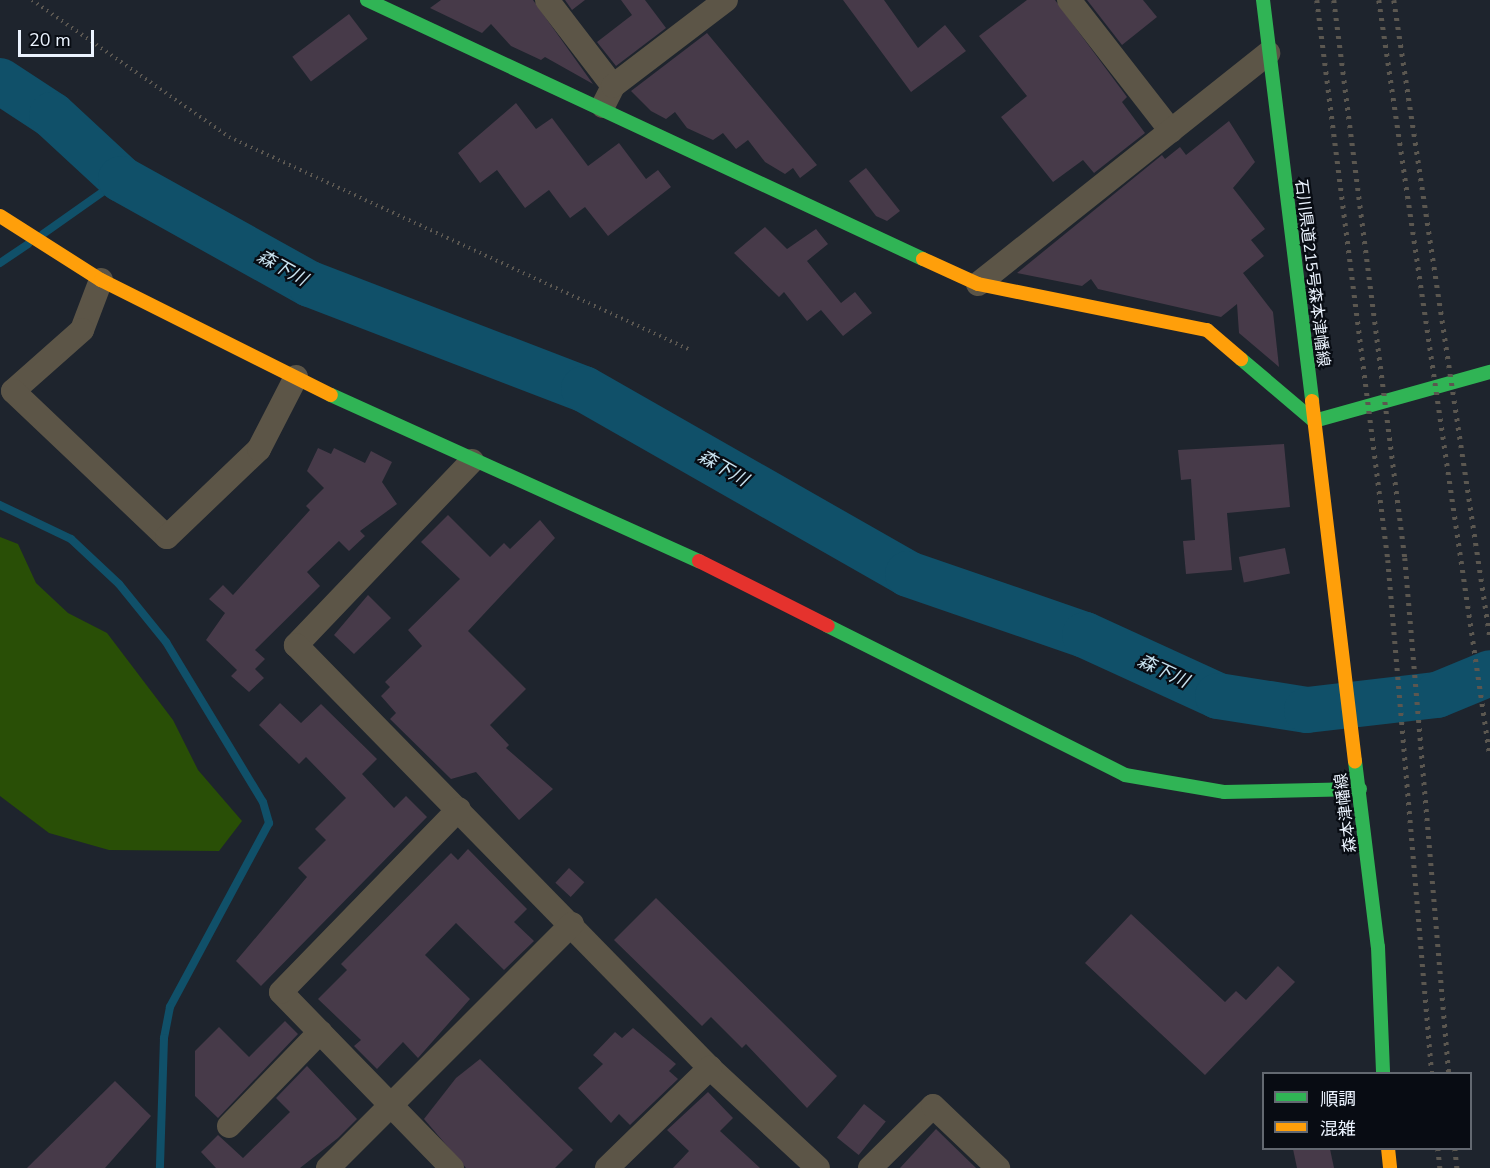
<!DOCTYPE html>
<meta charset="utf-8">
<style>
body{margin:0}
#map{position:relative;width:1490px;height:1168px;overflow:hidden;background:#1e242d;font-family:"Nunito Sans","Noto Sans JP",sans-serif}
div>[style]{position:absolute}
.green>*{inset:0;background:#294f06}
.stream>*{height:8px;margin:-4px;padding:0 4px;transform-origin:4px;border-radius:4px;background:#105069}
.river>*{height:46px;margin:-23px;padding:0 23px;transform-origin:23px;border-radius:23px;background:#105069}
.building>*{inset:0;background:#473a49;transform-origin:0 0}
.path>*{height:4px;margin-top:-2px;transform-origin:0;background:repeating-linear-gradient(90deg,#5b5751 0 1.5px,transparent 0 6px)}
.street>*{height:24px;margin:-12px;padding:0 12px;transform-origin:12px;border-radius:12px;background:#5c5547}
.fast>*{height:14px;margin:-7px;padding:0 7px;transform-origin:7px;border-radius:7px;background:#30b455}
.slow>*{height:14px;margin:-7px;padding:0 7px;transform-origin:7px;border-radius:7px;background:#ff9f0a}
.jam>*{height:14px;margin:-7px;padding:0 7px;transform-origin:7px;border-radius:7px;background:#e5322d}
.rail>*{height:4.5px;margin-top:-2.25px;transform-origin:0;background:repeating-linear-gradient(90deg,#5b5750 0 3px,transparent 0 9px)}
span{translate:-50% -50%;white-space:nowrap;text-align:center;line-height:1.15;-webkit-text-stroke:4.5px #080c13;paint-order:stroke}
.street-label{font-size:16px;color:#ecf4ff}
.water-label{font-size:18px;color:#cae3f0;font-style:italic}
.legend{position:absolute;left:1262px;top:1072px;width:210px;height:78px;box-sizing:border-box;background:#080c13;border:2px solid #636971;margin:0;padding:8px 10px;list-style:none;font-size:18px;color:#ecf4ff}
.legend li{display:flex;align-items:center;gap:12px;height:30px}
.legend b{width:30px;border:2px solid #636971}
.scale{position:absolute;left:18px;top:30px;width:76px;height:27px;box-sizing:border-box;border:3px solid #ecf4ff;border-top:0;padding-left:8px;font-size:18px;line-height:21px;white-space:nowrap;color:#ecf4ff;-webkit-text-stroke:4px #080c13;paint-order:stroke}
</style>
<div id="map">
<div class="green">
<i style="clip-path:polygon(0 537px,18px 544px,36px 583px,68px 613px,107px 633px,173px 720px,198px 770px,242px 821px,219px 851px,109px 850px,49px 833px,0 796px)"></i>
</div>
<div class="stream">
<i style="left:43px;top:234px;width:95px;rotate:-35.2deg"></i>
<i style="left:0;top:263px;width:34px;rotate:-34deg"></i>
<i style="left:0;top:505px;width:79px;rotate:25.6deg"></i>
<i style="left:71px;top:539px;width:66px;rotate:43.2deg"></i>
<i style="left:119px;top:584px;width:75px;rotate:51deg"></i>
<i style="left:166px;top:642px;width:187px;rotate:58.8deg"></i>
<i style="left:263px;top:802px;width:22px;rotate:74deg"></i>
<i style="left:269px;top:823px;width:209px;rotate:118.3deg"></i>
<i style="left:170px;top:1007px;width:32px;rotate:101deg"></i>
<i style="left:164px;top:1038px;width:130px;rotate:91.8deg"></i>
</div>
<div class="river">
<i style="left:0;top:81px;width:62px;rotate:33.2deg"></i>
<i style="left:52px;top:115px;width:94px;rotate:42.8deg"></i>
<i style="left:121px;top:179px;width:216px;rotate:29.1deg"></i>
<i style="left:310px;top:284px;width:293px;rotate:21deg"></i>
<i style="left:584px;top:389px;width:373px;rotate:29.7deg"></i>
<i style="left:908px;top:574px;width:187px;rotate:19deg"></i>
<i style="left:1085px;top:635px;width:146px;rotate:24.6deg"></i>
<i style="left:1218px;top:696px;width:90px;rotate:8.9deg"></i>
<i style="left:1307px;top:710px;width:131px;rotate:-6.6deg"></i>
<i style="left:1437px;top:695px;width:57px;rotate:-22.5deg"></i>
</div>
<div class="building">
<i style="clip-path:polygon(441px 0,533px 0,593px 84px,545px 57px,541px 60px,511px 46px,491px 24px,482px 33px,430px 8px)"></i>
<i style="clip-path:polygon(565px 0,585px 0,572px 10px)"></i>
<i style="clip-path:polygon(621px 0,645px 0,666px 28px,616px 66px,597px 42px,632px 15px)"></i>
<i style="clip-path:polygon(843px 0,884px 0,918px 48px,945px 25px,966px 51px,911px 92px)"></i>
<i style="clip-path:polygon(1027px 0,1055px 0,1127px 97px,1122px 102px,1145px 133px,1094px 173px,1083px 160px,1053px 182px,1001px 117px,1027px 96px,979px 36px)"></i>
<i style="clip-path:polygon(1087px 0,1143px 0,1157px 17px,1122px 45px)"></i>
<i style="left:349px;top:14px;width:31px;height:71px;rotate:53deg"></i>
<i style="clip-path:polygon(707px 33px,817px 165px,800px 178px,793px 168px,785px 174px,765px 162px,748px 140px,736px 149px,723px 133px,713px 140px,687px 128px,675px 112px,666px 119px,651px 111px,631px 91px)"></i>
<i style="clip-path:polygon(516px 103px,536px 129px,552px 118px,588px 166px,619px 143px,646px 179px,658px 170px,671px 187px,608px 236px,585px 207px,570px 218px,549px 190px,525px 208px,497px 170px,480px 183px,458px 153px)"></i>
<i style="clip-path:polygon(1229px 121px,1255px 162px,1233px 188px,1265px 229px,1251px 240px,1264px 256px,1243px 273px,1273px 312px,1279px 367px,1239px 333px,1237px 304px,1221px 317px,1098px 289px,1091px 279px,1082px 286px,1017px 273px,1162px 155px,1165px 159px,1180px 147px,1186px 155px)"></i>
<i style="clip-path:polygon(866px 168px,900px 211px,887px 221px,876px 216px,849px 181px)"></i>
<i style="clip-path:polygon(765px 227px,787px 249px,816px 229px,828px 244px,807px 261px,841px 303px,855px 292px,872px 313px,843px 336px,821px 310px,807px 321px,784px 292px,779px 297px,734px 253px)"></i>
<i style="clip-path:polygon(1284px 444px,1290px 507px,1227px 513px,1232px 570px,1186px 574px,1183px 541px,1195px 540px,1191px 479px,1181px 480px,1178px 450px)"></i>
<i style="clip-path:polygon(318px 448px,331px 454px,334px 448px,365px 463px,371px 451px,392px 462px,382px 482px,397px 504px,360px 531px,365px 536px,349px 551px,339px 541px,307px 572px,320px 586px,255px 650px,265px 659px,255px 669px,264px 678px,249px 692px,231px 676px,237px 670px,206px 640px,225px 613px,209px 599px,223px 585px,233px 595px,310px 510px,306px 506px,324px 488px,307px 471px)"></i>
<i style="clip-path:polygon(448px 515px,490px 557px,504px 543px,510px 549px,540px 520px,555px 538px,468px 631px,526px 689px,490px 725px,509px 745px,506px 748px,553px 789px,519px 820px,476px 772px,451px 779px,390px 719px,396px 713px,381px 696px,390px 687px,385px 682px,422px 646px,408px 630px,460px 579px,421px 542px)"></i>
<i style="left:1285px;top:548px;width:26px;height:47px;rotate:79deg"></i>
<i style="clip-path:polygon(368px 595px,391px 618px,354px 654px,334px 635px)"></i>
<i style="clip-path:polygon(280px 703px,301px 723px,321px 704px,377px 759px,362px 774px,394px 808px,406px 796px,427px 817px,261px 986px,236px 961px,307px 877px,298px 868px,326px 840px,315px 829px,346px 798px,306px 757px,299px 764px,259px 725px)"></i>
<i style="clip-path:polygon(468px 849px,527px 909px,514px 922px,534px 941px,504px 970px,456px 923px,425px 955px,470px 999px,418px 1058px,403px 1042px,377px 1069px,354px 1046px,361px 1040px,318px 999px,347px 970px,341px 964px,451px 853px,458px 860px)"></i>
<i style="left:569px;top:868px;width:21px;height:20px;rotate:43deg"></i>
<i style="clip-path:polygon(656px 898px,837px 1076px,807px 1108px,746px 1044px,742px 1048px,711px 1017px,702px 1026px,614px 940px)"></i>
<i style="clip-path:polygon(1131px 914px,1225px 1002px,1236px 991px,1246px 1000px,1278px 966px,1295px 982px,1205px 1075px,1085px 963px)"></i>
<i style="clip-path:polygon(285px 1021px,298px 1034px,218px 1118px,195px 1096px,195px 1051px,219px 1027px,249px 1057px)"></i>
<i style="clip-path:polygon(633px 1028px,676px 1064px,669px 1071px,678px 1079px,630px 1125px,619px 1114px,611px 1123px,578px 1088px,603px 1064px,593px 1055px,615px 1032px,622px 1038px)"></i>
<i style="clip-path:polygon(480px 1059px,573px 1150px,555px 1168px,466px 1168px,424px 1119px,456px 1078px)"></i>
<i style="clip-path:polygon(307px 1066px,357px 1119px,338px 1138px,300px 1168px,216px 1168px,201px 1152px,218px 1135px,243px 1158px,290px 1112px,276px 1098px)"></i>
<i style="clip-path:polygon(115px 1081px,151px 1116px,105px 1168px,27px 1168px)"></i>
<i style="clip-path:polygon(708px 1092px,733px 1118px,720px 1131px,760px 1168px,673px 1168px,689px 1151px,667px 1130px)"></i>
<i style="left:864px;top:1104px;width:28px;height:43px;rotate:39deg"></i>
<i style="clip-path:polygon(936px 1129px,976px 1168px,900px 1168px)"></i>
<i style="clip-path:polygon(1293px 1149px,1330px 1149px,1334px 1168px,1297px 1168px)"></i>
</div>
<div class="path">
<i style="left:32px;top:0;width:240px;rotate:34.8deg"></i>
<i style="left:229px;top:137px;width:506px;rotate:24.79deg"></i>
</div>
<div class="street">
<i style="left:547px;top:0;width:108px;rotate:52.5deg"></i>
<i style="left:1069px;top:0;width:166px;rotate:52.1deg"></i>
<i style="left:603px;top:106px;width:22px;rotate:-63deg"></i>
<i style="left:613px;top:86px;width:142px;rotate:-37.3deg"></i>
<i style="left:101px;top:280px;width:53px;rotate:110.8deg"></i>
<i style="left:82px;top:330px;width:92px;rotate:138.5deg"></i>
<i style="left:13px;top:391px;width:212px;rotate:43.5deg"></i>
<i style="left:167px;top:537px;width:127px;rotate:-43.7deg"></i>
<i style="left:259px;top:449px;width:81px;rotate:-62.8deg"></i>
<i style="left:978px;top:284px;width:371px;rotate:-38.5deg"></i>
<i style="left:472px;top:461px;width:255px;rotate:133.7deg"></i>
<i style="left:296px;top:645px;width:592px;rotate:45.62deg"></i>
<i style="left:710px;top:1068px;width:147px;rotate:42.8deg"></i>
<i style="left:229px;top:1126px;width:131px;rotate:-45.9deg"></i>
<i style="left:328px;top:1168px;width:345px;rotate:-45deg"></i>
<i style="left:452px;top:1168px;width:245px;rotate:-134.2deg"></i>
<i style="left:281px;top:992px;width:255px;rotate:-45.8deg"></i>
<i style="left:607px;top:1168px;width:144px;rotate:-44.2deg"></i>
<i style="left:870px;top:1168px;width:88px;rotate:-44.5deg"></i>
<i style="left:933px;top:1106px;width:90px;rotate:43.6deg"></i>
</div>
<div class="fast">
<i style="left:367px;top:0;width:613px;rotate:24.98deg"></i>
<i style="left:1263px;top:0;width:404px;rotate:83deg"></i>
<i style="left:1241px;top:359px;width:96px;rotate:40.3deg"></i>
<i style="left:1314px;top:421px;width:183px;rotate:-15.6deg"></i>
<i style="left:331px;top:395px;width:404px;rotate:24.3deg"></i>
<i style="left:828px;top:626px;width:332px;rotate:26.6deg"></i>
<i style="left:1125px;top:775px;width:100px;rotate:9.7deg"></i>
<i style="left:1224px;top:792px;width:136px;rotate:-1.3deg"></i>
<i style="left:1355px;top:761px;width:187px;rotate:83deg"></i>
<i style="left:1378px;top:947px;width:127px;rotate:87.7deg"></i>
</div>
<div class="slow">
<i style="left:0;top:216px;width:120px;rotate:32.4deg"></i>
<i style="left:101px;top:280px;width:257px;rotate:26.6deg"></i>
<i style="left:923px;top:259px;width:60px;rotate:24.4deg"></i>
<i style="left:978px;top:284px;width:234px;rotate:11.4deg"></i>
<i style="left:1207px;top:330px;width:45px;rotate:40.5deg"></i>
<i style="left:1312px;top:401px;width:363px;rotate:83.2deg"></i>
<i style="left:1388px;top:1148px;width:20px;rotate:84deg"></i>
</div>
<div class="jam">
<i style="left:699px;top:561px;width:144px;rotate:26.7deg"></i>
</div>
<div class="rail">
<i style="left:1317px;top:0;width:564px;rotate:82.77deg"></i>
<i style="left:1388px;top:560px;width:516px;rotate:85.11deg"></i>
<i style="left:1334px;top:0;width:562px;rotate:82.75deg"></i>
<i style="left:1405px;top:558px;width:518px;rotate:85.13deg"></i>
<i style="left:1379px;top:0;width:764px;rotate:81.65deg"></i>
<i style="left:1394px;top:0;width:644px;rotate:81.43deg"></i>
<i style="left:1438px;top:1148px;width:20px;rotate:84deg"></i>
<i style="left:1455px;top:1148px;width:20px;rotate:84deg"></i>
</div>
<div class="street-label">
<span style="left:1312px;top:273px;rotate:83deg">石川県道215号森本津幡線</span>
<span style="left:1346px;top:813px;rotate:-97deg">森本津幡線</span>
</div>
<div class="water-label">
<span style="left:282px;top:268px;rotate:29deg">森下川</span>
<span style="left:723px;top:468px;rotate:30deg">森下川</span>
<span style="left:1163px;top:671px;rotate:25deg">森下川</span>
</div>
<ul class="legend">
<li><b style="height:8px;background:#30b455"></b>順調</li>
<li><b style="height:8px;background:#ff9f0a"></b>混雑</li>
</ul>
<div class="scale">20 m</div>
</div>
